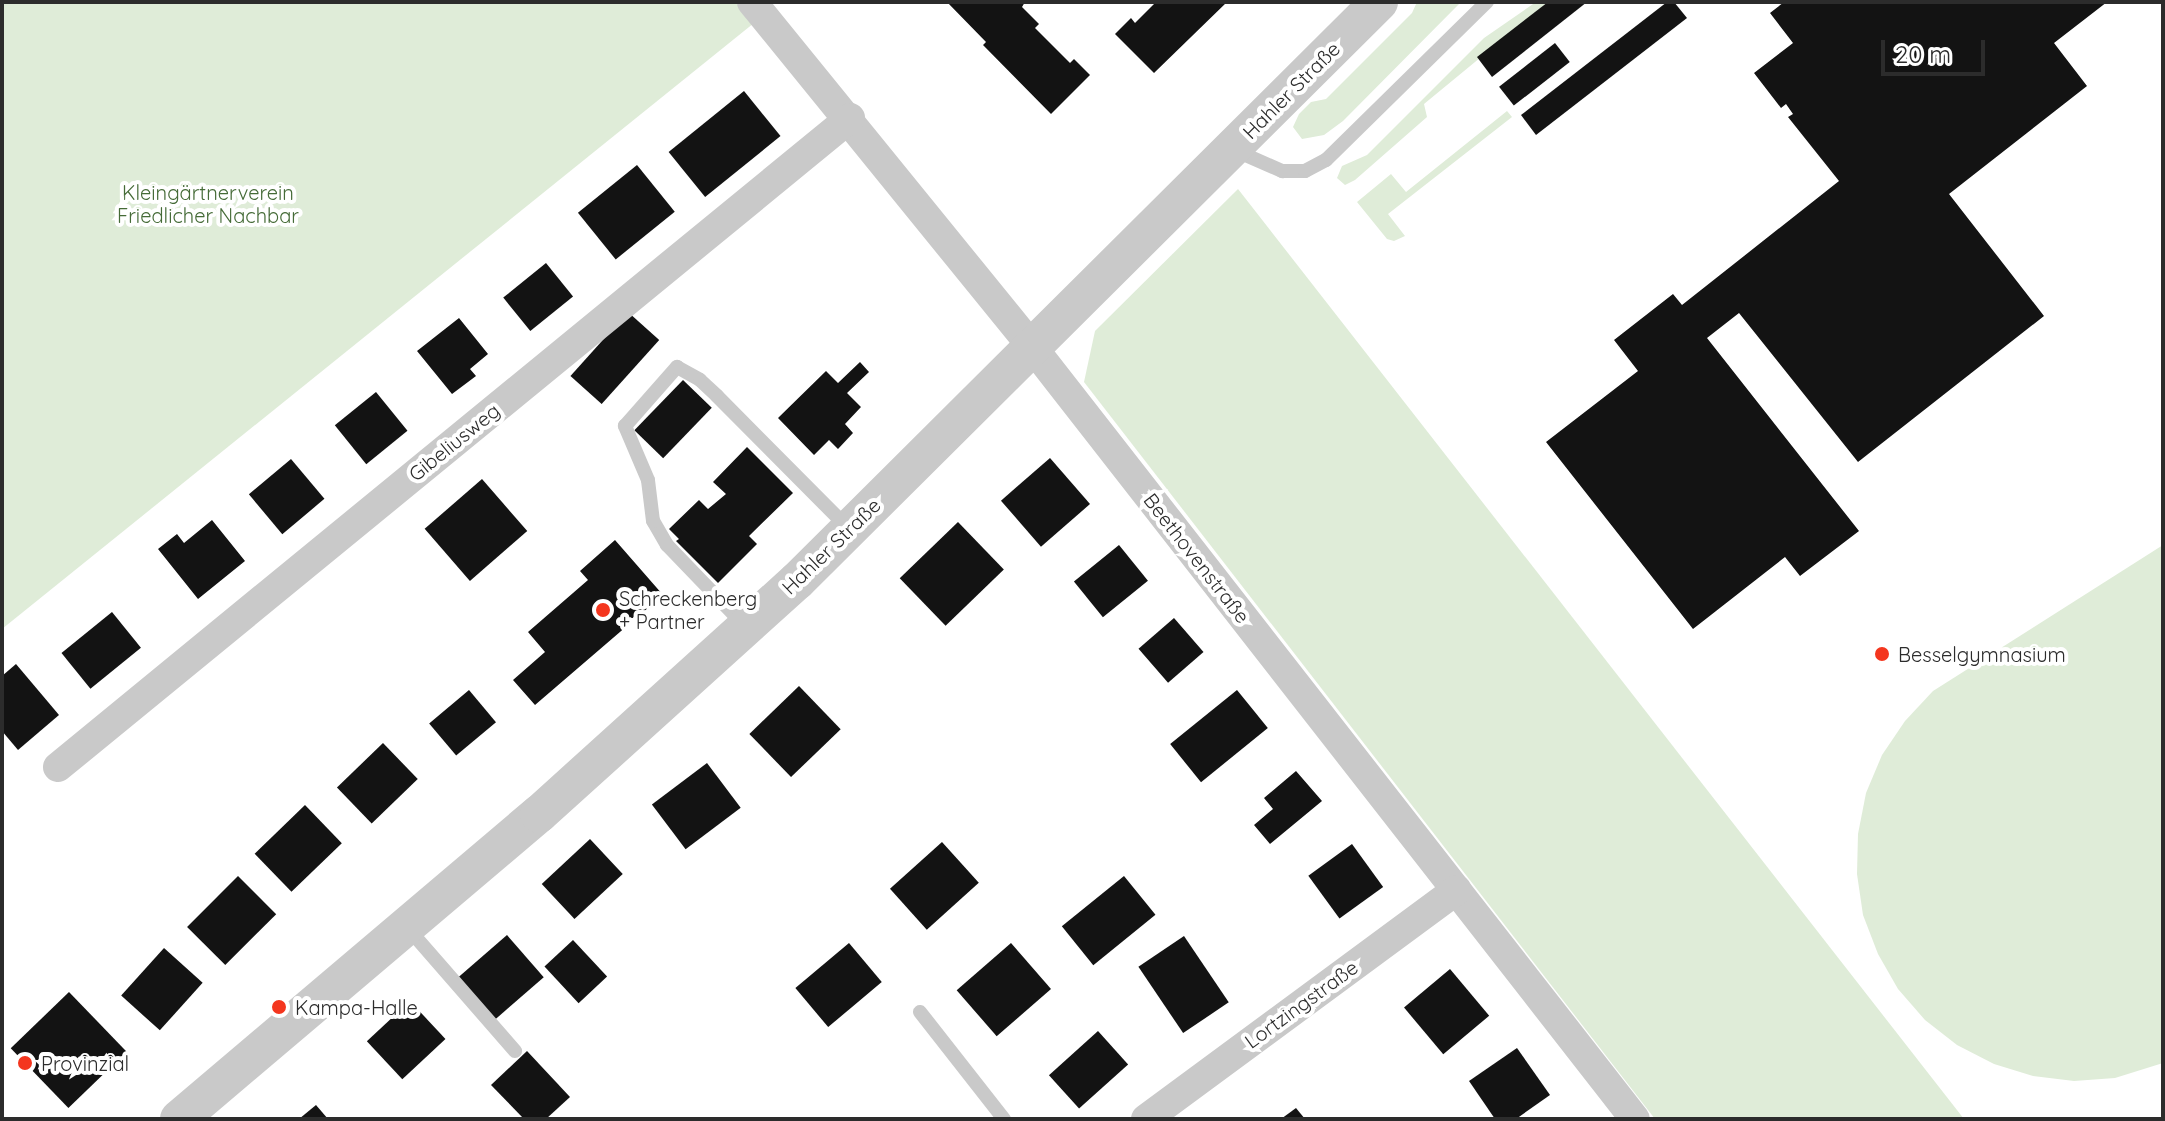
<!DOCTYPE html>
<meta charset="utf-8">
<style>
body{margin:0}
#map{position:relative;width:2165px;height:1121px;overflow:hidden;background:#fff;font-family:Quicksand,sans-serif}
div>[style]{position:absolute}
.green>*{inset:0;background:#dfecd8}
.building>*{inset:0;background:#131313;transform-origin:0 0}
.service>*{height:14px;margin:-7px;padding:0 7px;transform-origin:7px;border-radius:7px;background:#c9c9c9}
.minor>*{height:30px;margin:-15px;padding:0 15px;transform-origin:15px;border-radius:15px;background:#c9c9c9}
.tertiary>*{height:38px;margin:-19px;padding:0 19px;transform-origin:19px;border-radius:19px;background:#c9c9c9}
.dots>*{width:22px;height:22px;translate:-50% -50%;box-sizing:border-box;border:4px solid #fff;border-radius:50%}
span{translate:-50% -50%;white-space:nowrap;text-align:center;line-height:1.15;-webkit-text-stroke:8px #fff;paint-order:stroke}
.street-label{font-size:20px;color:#2c2c2c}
.park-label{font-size:20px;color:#456b37}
.poi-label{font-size:20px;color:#2c2c2c}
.left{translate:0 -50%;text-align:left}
.frame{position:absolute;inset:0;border:4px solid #2c2c2c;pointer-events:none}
.scale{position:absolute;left:1881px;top:40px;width:104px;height:36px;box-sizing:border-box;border:4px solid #2c2c2c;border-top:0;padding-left:10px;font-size:24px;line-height:28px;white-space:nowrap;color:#2c2c2c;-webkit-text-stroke:6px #fff;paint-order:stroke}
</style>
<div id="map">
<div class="green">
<i style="clip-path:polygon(2px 2px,735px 2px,754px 23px,2px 629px)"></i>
<i style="clip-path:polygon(1417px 2px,1461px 2px,1343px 121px,1324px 135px,1302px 139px,1293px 127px,1299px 114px,1311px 102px,1326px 99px,1412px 13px)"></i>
<i style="clip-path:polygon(1536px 2px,1548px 2px,1424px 104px,1427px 117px,1355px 180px,1345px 185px,1337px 178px,1342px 166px,1367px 155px,1484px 38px)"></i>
<i style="clip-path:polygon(1507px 111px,1512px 117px,1388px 214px,1405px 236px,1394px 241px,1387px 239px,1357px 202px,1391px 174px,1406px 192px)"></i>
<i style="clip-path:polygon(1238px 189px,1964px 1119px,1655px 1119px,1084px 382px,1095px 331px)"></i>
<i style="clip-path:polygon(2163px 545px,2163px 1063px,2115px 1078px,2074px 1081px,2033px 1076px,1994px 1064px,1957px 1045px,1925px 1020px,1898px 989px,1878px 954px,1863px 915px,1857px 874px,1858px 834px,1866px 793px,1882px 755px,1905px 721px,1933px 691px)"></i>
</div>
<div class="building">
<i style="clip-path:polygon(947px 2px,1025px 2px,1022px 7px,1039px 24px,1035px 28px,1070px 63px,1074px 59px,1090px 75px,1051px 114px,983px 45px,986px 42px)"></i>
<i style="clip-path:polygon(1156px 2px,1227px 2px,1154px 73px,1115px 34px,1131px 18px,1135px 23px)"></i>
<i style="clip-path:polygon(1548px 2px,1587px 2px,1492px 77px,1477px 57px)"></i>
<i style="clip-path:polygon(1667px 2px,1674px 2px,1687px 18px,1536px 135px,1521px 115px)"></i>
<i style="clip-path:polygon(1784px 2px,2107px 2px,2054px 43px,2087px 86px,1949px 194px,2044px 316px,1858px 462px,1739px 313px,1707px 338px,1859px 531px,1800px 576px,1785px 557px,1693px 629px,1546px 442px,1638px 371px,1614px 340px,1673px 294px,1682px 305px,1839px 181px,1788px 117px,1793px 114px,1786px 104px,1781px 108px,1754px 73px,1793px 43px,1770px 13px)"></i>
<i style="left:1555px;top:43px;width:24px;height:71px;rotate:52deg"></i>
<i style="left:744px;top:91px;width:58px;height:97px;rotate:51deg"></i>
<i style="left:637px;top:165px;width:60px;height:76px;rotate:51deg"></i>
<i style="left:546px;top:263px;width:43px;height:55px;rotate:51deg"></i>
<i style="left:628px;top:312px;width:42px;height:86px;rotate:42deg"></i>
<i style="clip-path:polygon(459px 318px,488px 354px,470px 369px,476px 376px,452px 394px,417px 351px)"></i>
<i style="clip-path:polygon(860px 362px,869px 372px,847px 393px,861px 407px,845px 424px,853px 433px,838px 449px,829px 440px,814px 455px,778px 418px,826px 371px,838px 383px)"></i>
<i style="left:683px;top:380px;width:40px;height:70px;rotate:44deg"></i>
<i style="left:376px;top:392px;width:50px;height:53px;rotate:51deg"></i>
<i style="clip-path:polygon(747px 447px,793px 493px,749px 536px,757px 544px,718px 583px,676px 541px,679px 539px,669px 529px,699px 500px,708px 509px,726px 494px,713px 482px)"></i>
<i style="left:1050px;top:458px;width:61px;height:65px;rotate:49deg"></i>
<i style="left:291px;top:459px;width:52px;height:55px;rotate:50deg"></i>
<i style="left:482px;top:479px;width:69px;height:76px;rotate:49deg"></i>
<i style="clip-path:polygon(212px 520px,245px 561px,198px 599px,158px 549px,177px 534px,184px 543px)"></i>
<i style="left:958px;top:522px;width:66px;height:81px;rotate:46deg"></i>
<i style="clip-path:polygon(615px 540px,663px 595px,535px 705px,513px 680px,545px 652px,528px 632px,588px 580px,580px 571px)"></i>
<i style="left:1119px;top:545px;width:46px;height:58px;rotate:51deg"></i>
<i style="left:112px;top:612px;width:46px;height:65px;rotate:51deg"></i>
<i style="left:1174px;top:618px;width:45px;height:47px;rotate:49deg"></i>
<i style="clip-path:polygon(16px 664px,59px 715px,18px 750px,2px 731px,2px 676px)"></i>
<i style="left:799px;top:686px;width:60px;height:69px;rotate:46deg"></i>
<i style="left:469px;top:690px;width:42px;height:52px;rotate:50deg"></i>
<i style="left:1237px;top:690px;width:49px;height:86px;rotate:51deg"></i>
<i style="left:383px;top:743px;width:50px;height:64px;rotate:46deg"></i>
<i style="left:707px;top:763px;width:56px;height:69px;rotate:53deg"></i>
<i style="clip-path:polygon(1296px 771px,1322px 801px,1270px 844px,1254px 825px,1273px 809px,1264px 798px)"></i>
<i style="left:305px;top:805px;width:53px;height:70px;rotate:46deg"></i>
<i style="left:590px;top:839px;width:48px;height:66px;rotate:47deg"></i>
<i style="left:942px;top:842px;width:55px;height:70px;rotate:48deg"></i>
<i style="left:1352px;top:844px;width:53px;height:54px;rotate:54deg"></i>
<i style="left:238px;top:876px;width:54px;height:72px;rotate:45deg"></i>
<i style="left:1124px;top:876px;width:50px;height:80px;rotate:51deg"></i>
<i style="left:507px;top:935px;width:56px;height:66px;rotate:49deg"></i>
<i style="left:1184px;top:936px;width:80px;height:55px;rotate:56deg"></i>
<i style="left:573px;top:940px;width:50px;height:39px;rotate:47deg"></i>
<i style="left:849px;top:943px;width:51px;height:70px;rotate:50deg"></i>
<i style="left:1011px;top:943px;width:61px;height:72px;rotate:49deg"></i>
<i style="left:164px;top:948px;width:52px;height:64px;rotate:42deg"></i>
<i style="left:1450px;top:969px;width:61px;height:60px;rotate:50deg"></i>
<i style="left:69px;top:992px;width:83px;height:81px;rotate:46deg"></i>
<i style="left:410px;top:1001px;width:52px;height:59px;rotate:47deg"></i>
<i style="left:1098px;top:1031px;width:45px;height:66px;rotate:48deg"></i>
<i style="clip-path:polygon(1517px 1048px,1550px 1095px,1516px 1119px,1495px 1119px,1469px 1081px)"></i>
<i style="clip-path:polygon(527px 1051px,570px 1097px,546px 1119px,524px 1119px,491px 1085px)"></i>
<i style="clip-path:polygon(316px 1105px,328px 1119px,299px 1119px)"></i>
<i style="clip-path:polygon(1296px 1108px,1305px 1119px,1281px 1119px)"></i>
</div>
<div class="service">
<i style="left:1232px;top:149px;width:55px;rotate:23.7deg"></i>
<i style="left:1282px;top:171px;width:23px"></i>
<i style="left:1305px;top:171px;width:24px;rotate:-28deg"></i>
<i style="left:1326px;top:160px;width:226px;rotate:-44.5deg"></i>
<i style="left:744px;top:625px;width:111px;rotate:-133.9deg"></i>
<i style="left:667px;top:545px;width:28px;rotate:-120deg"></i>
<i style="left:653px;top:521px;width:41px;rotate:-97deg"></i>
<i style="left:648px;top:480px;width:59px;rotate:-113.1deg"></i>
<i style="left:625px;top:426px;width:79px;rotate:-48.6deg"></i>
<i style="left:677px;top:367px;width:26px;rotate:29deg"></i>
<i style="left:700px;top:380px;width:23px;rotate:43deg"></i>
<i style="left:717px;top:396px;width:187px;rotate:45.2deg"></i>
<i style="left:406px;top:926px;width:166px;rotate:48.9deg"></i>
<i style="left:920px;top:1012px;width:136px;rotate:51.9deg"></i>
</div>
<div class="minor">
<i style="left:752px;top:2px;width:446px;rotate:50.9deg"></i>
<i style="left:1033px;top:348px;width:978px;rotate:52.02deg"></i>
<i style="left:58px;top:767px;width:1024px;rotate:-39.33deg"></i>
<i style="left:1146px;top:1119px;width:386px;rotate:-36.4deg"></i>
</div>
<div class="tertiary">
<i style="left:179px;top:1119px;width:472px;rotate:-40.3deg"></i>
<i style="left:539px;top:814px;width:348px;rotate:-42.1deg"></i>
<i style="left:797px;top:581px;width:821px;rotate:-44.85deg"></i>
</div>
<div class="dots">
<i style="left:603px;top:610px;background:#f4361e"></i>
<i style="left:1882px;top:654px;background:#f4361e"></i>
<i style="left:279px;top:1007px;background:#f4361e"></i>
<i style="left:25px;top:1063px;background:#f4361e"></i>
</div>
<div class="street-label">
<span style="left:1291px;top:90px;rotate:-45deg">Hahler Straße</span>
<span style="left:454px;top:442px;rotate:-39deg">Gibeliusweg</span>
<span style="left:831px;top:546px;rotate:-44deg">Hahler Straße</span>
<span style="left:1197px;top:558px;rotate:52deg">Beethovenstraße</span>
<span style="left:1301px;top:1004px;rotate:-36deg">Lortzingstraße</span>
</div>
<div class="park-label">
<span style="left:208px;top:204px">Kleingärtnerverein<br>Friedlicher Nachbar</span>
</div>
<div class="poi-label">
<span class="left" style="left:619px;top:610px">Schreckenberg<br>+ Partner</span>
<span class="left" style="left:1898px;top:654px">Besselgymnasium</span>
<span class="left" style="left:295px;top:1007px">Kampa-Halle</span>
<span class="left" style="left:41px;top:1063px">Provinzial</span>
</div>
<div class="frame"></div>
<div class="scale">20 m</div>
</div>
